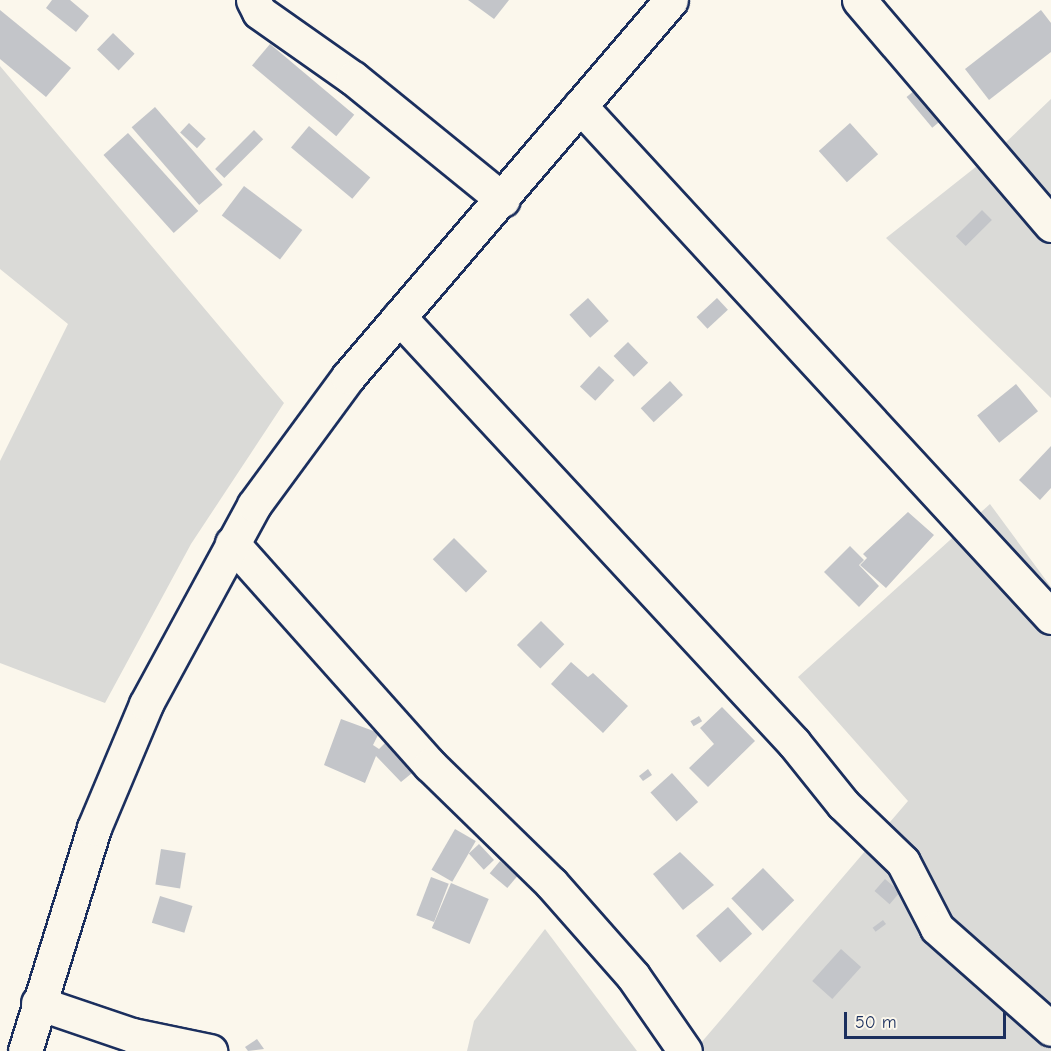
<!DOCTYPE html>
<style>
body{margin:0}
#map{position:relative;width:1051px;height:1051px;overflow:hidden;background:#fbf7ec;font-family:"Comic Neue",sans-serif}
div>[style]{position:absolute}
.green>*{inset:0;background:#dadad7}
.building>*{inset:0;background:#c3c5c9;transform-origin:0 0}
.roads{filter:drop-shadow(2px 0 #1b2f5e) drop-shadow(-2px 0 #1b2f5e) drop-shadow(0 2px #1b2f5e) drop-shadow(0 -2px #1b2f5e)}
.minor>*{height:33px;margin:-16.5px;padding:0 16.5px;transform-origin:16.5px;border-radius:16.5px;background:#fbf7ec}
.major>*{height:33px;margin:-16.5px;padding:0 16.5px;transform-origin:16.5px;border-radius:16.5px;background:#fbf7ec}
span{translate:-50% -50%;white-space:nowrap;text-align:center;line-height:1.15;-webkit-text-stroke:5px #fbf7ec;paint-order:stroke}
.scale{position:absolute;left:844px;top:1012px;width:162px;height:27px;box-sizing:border-box;border:3px solid #1b2f5e;border-top:0;padding-left:8px;font-size:18px;line-height:21px;white-space:nowrap;color:#1b2f5e;-webkit-text-stroke:4px #fbf7ec;paint-order:stroke}
</style>
<div id="map">
<div class="green">
<i style="clip-path:polygon(0 66px,284px 403px,191px 544px,105px 703px,0 663px,0 461px,68px 324px,0 269px)"></i>
<i style="clip-path:polygon(1051px 99px,1051px 398px,886px 238px,1001px 147px)"></i>
<i style="clip-path:polygon(990px 504px,1051px 587px,1051px 1051px,694px 1051px,908px 801px,798px 677px)"></i>
<i style="clip-path:polygon(545px 929px,637px 1051px,467px 1051px,474px 1021px)"></i>
</div>
<div class="building">
<i style="clip-path:polygon(52px 0,70px 0,89px 16px,76px 32px,46px 8px)"></i>
<i style="clip-path:polygon(468px 0,509px 0,494px 19px)"></i>
<i style="clip-path:polygon(0 10px,71px 68px,46px 97px,0 59px)"></i>
<i style="clip-path:polygon(1041px 10px,1051px 23px,1051px 52px,989px 100px,965px 69px)"></i>
<i style="left:113px;top:33px;width:30px;height:23px;rotate:44deg"></i>
<i style="left:270px;top:44px;width:110px;height:28px;rotate:40deg"></i>
<i style="left:915px;top:90px;width:40px;height:11px;rotate:50deg"></i>
<i style="left:155px;top:107px;width:103px;height:31px;rotate:49deg"></i>
<i style="left:189px;top:123px;width:23px;height:13px;rotate:43deg"></i>
<i style="left:850px;top:123px;width:42px;height:42px;rotate:48deg"></i>
<i style="left:309px;top:126px;width:80px;height:28px;rotate:40deg"></i>
<i style="left:254px;top:130px;width:13px;height:55px;rotate:45deg"></i>
<i style="left:128px;top:133px;width:105px;height:33px;rotate:48deg"></i>
<i style="left:244px;top:186px;width:73px;height:37px;rotate:37deg"></i>
<i style="left:982px;top:210px;width:14px;height:37px;rotate:45deg"></i>
<i style="left:588px;top:298px;width:31px;height:25px;rotate:48deg"></i>
<i style="left:717px;top:298px;width:16px;height:28px;rotate:47deg"></i>
<i style="left:628px;top:342px;width:29px;height:20px;rotate:46deg"></i>
<i style="left:599px;top:366px;width:21px;height:28px;rotate:43deg"></i>
<i style="left:670px;top:381px;width:19px;height:40px;rotate:47deg"></i>
<i style="left:1016px;top:384px;width:35px;height:50px;rotate:51deg"></i>
<i style="clip-path:polygon(1051px 446px,1051px 488px,1040px 500px,1019px 480px)"></i>
<i style="clip-path:polygon(908px 512px,934px 535px,886px 588px,860px 565px,867px 558px,863px 554px)"></i>
<i style="left:454px;top:538px;width:47px;height:30px;rotate:45deg"></i>
<i style="clip-path:polygon(850px 546px,864px 560px,859px 565px,879px 586px,859px 607px,824px 572px)"></i>
<i style="left:541px;top:621px;width:33px;height:34px;rotate:45deg"></i>
<i style="clip-path:polygon(571px 662px,588px 677px,593px 673px,628px 706px,603px 733px,551px 684px)"></i>
<i style="clip-path:polygon(722px 707px,755px 741px,708px 787px,689px 768px,714px 744px,700px 728px)"></i>
<i style="left:699px;top:716px;width:6px;height:10px;rotate:59deg"></i>
<i style="clip-path:polygon(341px 719px,379px 733px,373px 745px,379px 749px,390px 738px,417px 769px,401px 782px,376px 756px,365px 783px,324px 765px)"></i>
<i style="clip-path:polygon(648px 769px,652px 775px,643px 781px,639px 776px)"></i>
<i style="left:672px;top:773px;width:39px;height:29px;rotate:48deg"></i>
<i style="left:455px;top:829px;width:24px;height:47px;rotate:30deg"></i>
<i style="left:479px;top:844px;width:22px;height:14px;rotate:47deg"></i>
<i style="left:161px;top:849px;width:25px;height:36px;rotate:9deg"></i>
<i style="clip-path:polygon(680px 852px,714px 885px,683px 910px,653px 874px)"></i>
<i style="left:500px;top:861px;width:23px;height:16px;rotate:40deg"></i>
<i style="left:763px;top:868px;width:45px;height:44px;rotate:46deg"></i>
<i style="left:431px;top:877px;width:19px;height:41px;rotate:21deg"></i>
<i style="left:885px;top:879px;width:20px;height:16px;rotate:41deg"></i>
<i style="left:451px;top:883px;width:41px;height:49px;rotate:23deg"></i>
<i style="left:160px;top:896px;width:34px;height:28px;rotate:17deg"></i>
<i style="left:728px;top:907px;width:36px;height:43px;rotate:48deg"></i>
<i style="left:883px;top:920px;width:5px;height:13px;rotate:53deg"></i>
<i style="left:841px;top:949px;width:27px;height:43px;rotate:42deg"></i>
<i style="clip-path:polygon(257px 1039px,264px 1049px,248px 1051px,245px 1047px)"></i>
</div>
<div class="roads">
<div class="minor">
<i style="left:253px;top:0;width:13px;rotate:63deg"></i>
<i style="left:259px;top:12px;width:115px;rotate:35.1deg"></i>
<i style="left:353px;top:78px;width:193px;rotate:39.1deg"></i>
<i style="left:859px;top:0;width:296px;rotate:49.5deg"></i>
<i style="left:580px;top:106px;width:695px;rotate:47.33deg"></i>
<i style="left:399px;top:317px;width:581px;rotate:47.16deg"></i>
<i style="left:794px;top:743px;width:78px;rotate:51.2deg"></i>
<i style="left:843px;top:804px;width:83px;rotate:44deg"></i>
<i style="left:903px;top:862px;width:74px;rotate:62.7deg"></i>
<i style="left:937px;top:928px;width:152px;rotate:41.5deg"></i>
<i style="left:232px;top:543px;width:297px;rotate:48.3deg"></i>
<i style="left:430px;top:765px;width:169px;rotate:44.3deg"></i>
<i style="left:551px;top:883px;width:124px;rotate:48.6deg"></i>
<i style="left:633px;top:976px;width:91px;rotate:55.3deg"></i>
<i style="left:38px;top:1003px;width:99px;rotate:18.8deg"></i>
<i style="left:132px;top:1035px;width:80px;rotate:11.6deg"></i>
</div>
<div class="major">
<i style="left:25px;top:1051px;width:233px;rotate:-72.8deg"></i>
<i style="left:94px;top:828px;width:134px;rotate:-67.2deg"></i>
<i style="left:146px;top:704px;width:226px;rotate:-61.5deg"></i>
<i style="left:254px;top:505px;width:159px;rotate:-53.7deg"></i>
<i style="left:348px;top:377px;width:496px;rotate:-49.4deg"></i>
</div>
</div>
<div class="scale">50 m</div>
</div>
